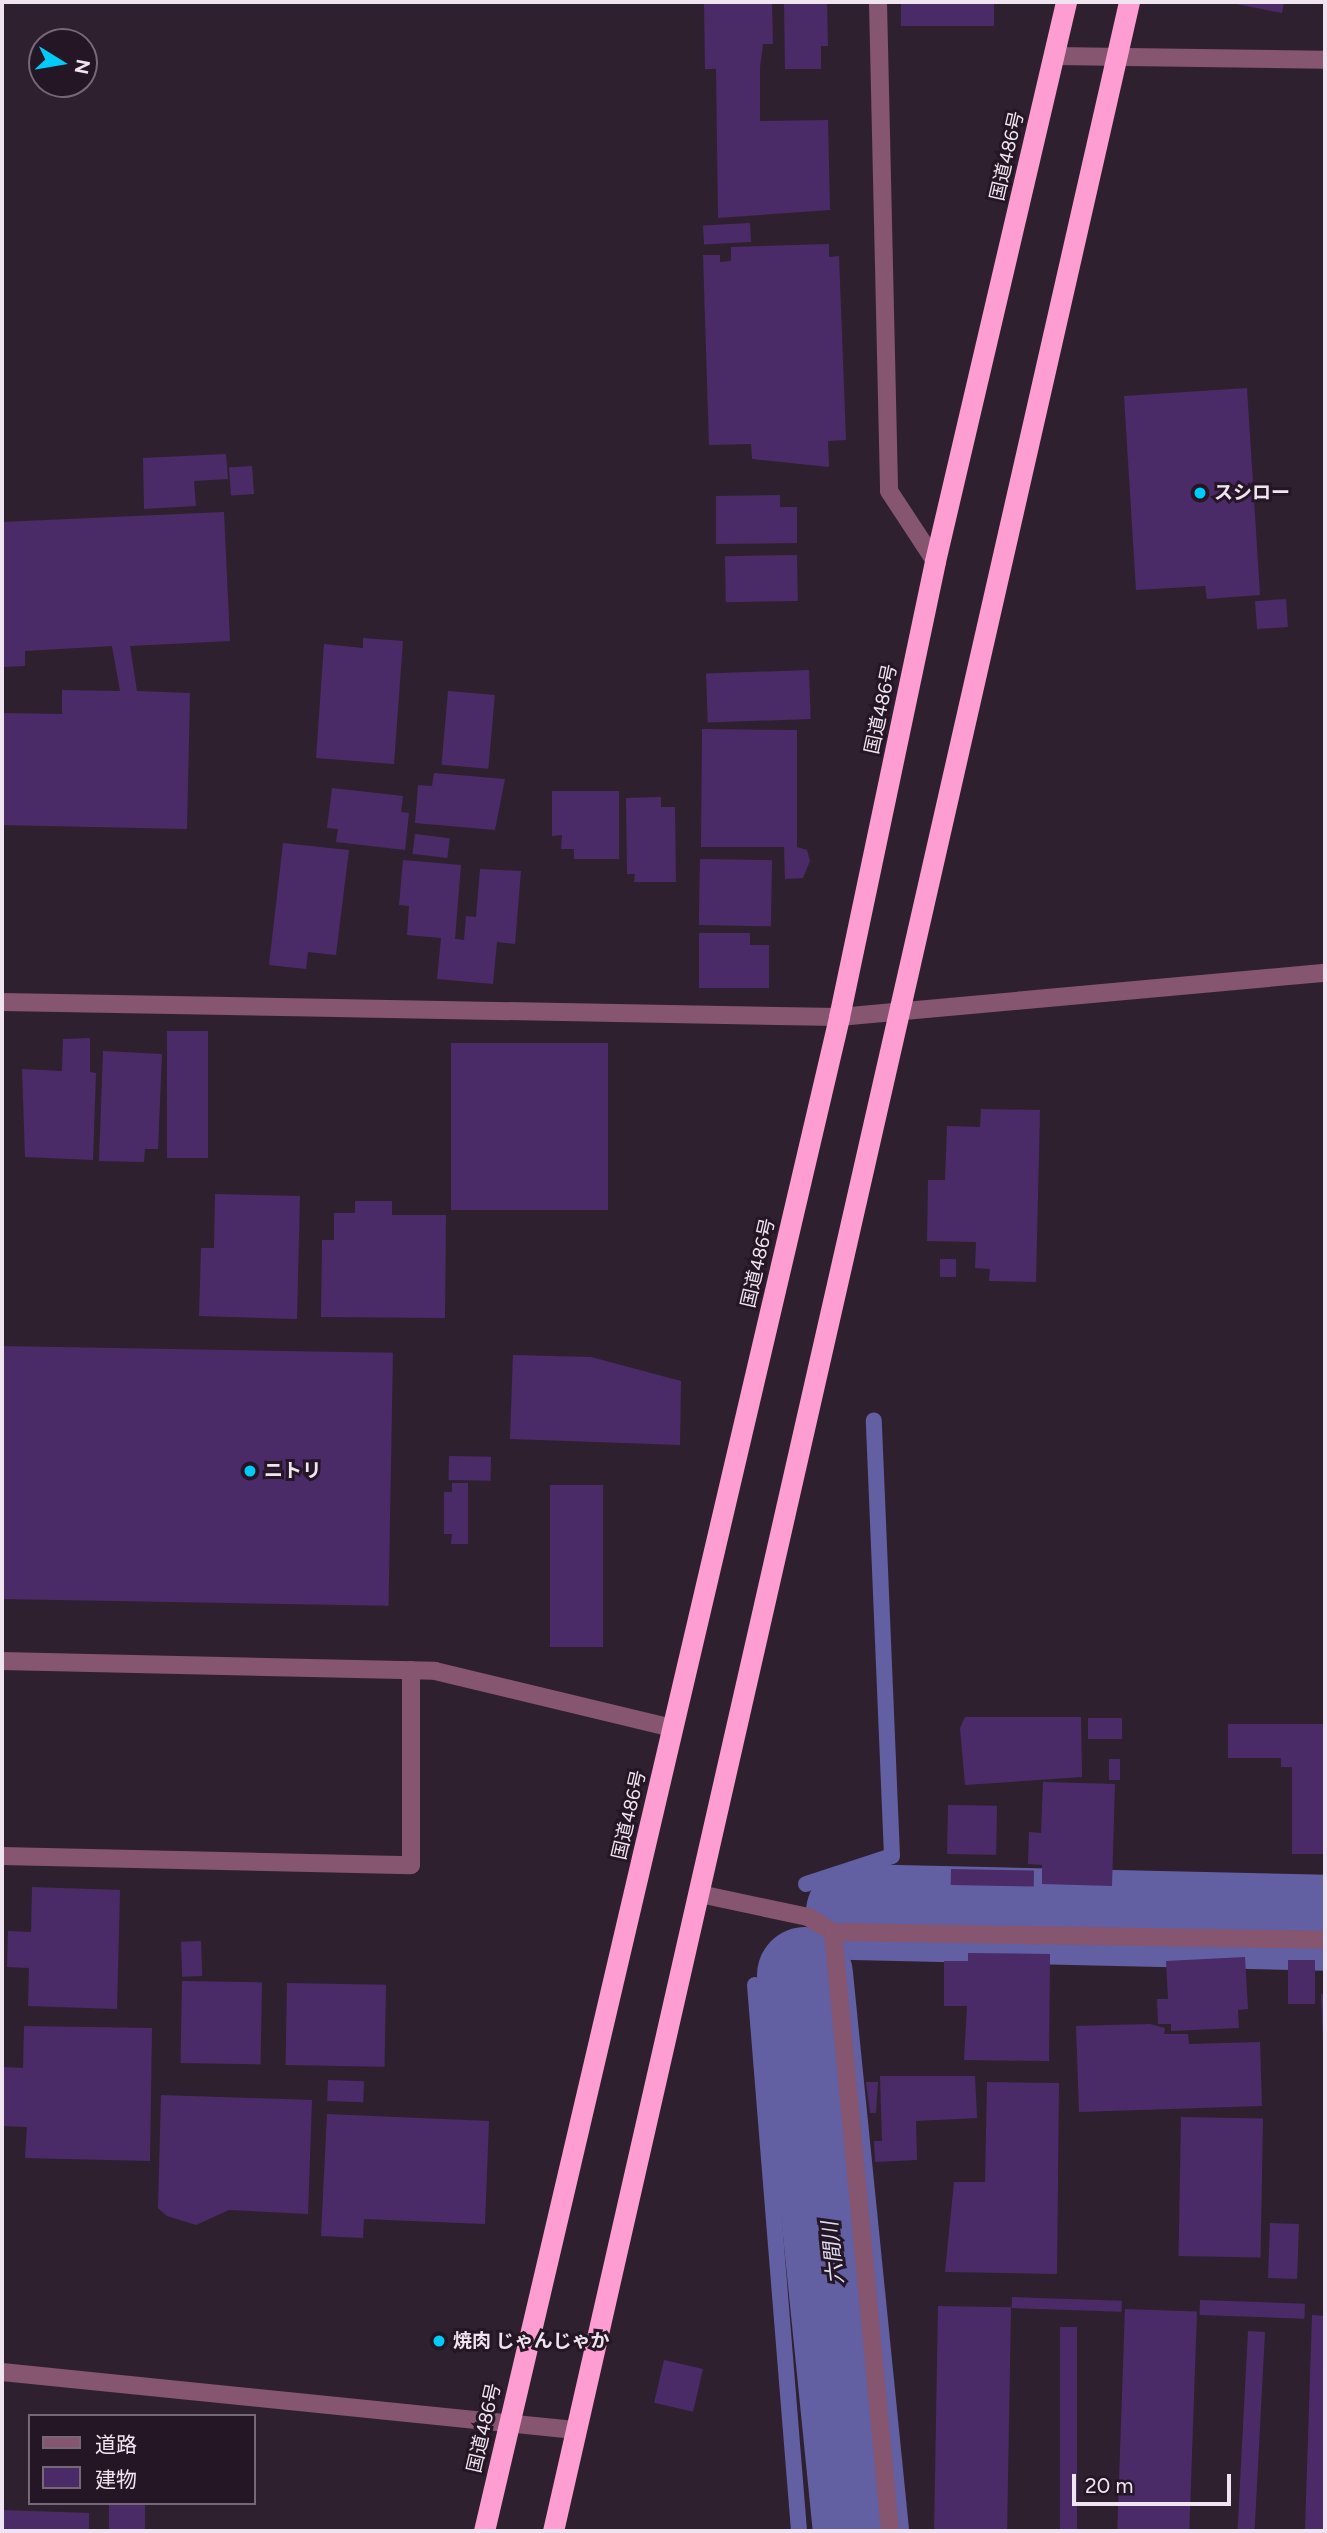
<!DOCTYPE html>
<meta charset="utf-8">
<style>
body{margin:0}
#map{position:relative;width:1327px;height:2533px;overflow:hidden;background:#2f202f;font-family:Figtree,"Noto Sans JP",sans-serif}
div>[style]{position:absolute}
.stream>*{height:16px;margin:-8px;padding:0 8px;transform-origin:8px;border-radius:8px;background:#625fa3}
.river>*{height:96px;margin:-48px;padding:0 48px;transform-origin:48px;border-radius:48px;background:#625fa3}
.building>*{inset:0;background:#4a2b68;transform-origin:0 0}
.minor>*{height:18px;margin:-9px;padding:0 9px;transform-origin:9px;border-radius:9px;background:#86556f}
.highway>*{height:21px;margin:-10.5px;padding:0 10.5px;transform-origin:10.5px;border-radius:10.5px;background:#fe9dd2}
.dots>*{width:19px;height:19px;translate:-50% -50%;box-sizing:border-box;border:4px solid #251625;border-radius:50%}
span{translate:-50% -50%;white-space:nowrap;text-align:center;line-height:1.15;-webkit-text-stroke:6px #251625;paint-order:stroke}
.street-label{font-size:19px;color:#efe4ef}
.poi-label{font-size:19px;color:#efe4ef;font-weight:700}
.left{translate:0 -50%;text-align:left}
.water-label{font-size:21px;color:#dedef2;font-style:italic}
.frame{position:absolute;inset:0;border:4px solid #efe4ef;pointer-events:none}
.legend{position:absolute;left:28px;top:2414px;width:228px;height:91px;box-sizing:border-box;background:#251625;border:2px solid #766876;margin:0;padding:9px 12px;list-style:none;font-size:21px;color:#efe4ef}
.legend li{display:flex;align-items:center;gap:14px;height:35px}
.legend b{width:35px;border:2px solid #766876}
.north{position:absolute;left:28px;top:28px;width:70px;height:70px;box-sizing:border-box;background:#251625;border:2px solid #766876;border-radius:50%;rotate:101deg;font-size:19px;font-weight:700;line-height:28px;text-align:center;color:#efe4ef}
.north::after{content:'';display:block;margin:auto;width:24px;height:32px;background:#00cbf9;clip-path:polygon(50% 0,100% 100%,50% 72%,0 100%)}
.scale{position:absolute;left:1072px;top:2474px;width:159px;height:32px;box-sizing:border-box;border:4px solid #efe4ef;border-top:0;padding-left:9px;font-size:21px;line-height:24px;white-space:nowrap;color:#efe4ef;-webkit-text-stroke:5px #251625;paint-order:stroke}
</style>
<div id="map">
<div class="stream">
<i style="left:806px;top:1884px;width:90px;rotate:-18deg"></i>
<i style="left:892px;top:1856px;width:436px;rotate:-92.4deg"></i>
<i style="left:755px;top:1985px;width:548px;rotate:85.39deg"></i>
</div>
<div class="river">
<i style="left:854px;top:1912px;width:471px;rotate:1.3deg"></i>
<i style="left:805px;top:1975px;width:559px;rotate:84.25deg"></i>
</div>
<div class="building">
<i style="clip-path:polygon(704px 2px,772px 2px,773px 44px,763px 44px,760px 67px,760px 121px,828px 120px,830px 210px,718px 218px,716px 69px,705px 69px)"></i>
<i style="clip-path:polygon(784px 2px,827px 2px,828px 46px,821px 46px,821px 69px,785px 69px)"></i>
<i style="left:901px;top:2px;width:93px;height:24px"></i>
<i style="clip-path:polygon(1226px 2px,1284px 2px,1282px 13px)"></i>
<i style="left:750px;top:223px;width:19px;height:47px;rotate:87deg"></i>
<i style="clip-path:polygon(829px 244px,829px 257px,839px 256px,846px 440px,828px 441px,829px 467px,752px 459px,751px 444px,709px 445px,703px 255px,720px 255px,720px 262px,731px 261px,731px 247px)"></i>
<i style="clip-path:polygon(1247px 388px,1260px 595px,1207px 599px,1205px 586px,1136px 590px,1124px 396px)"></i>
<i style="clip-path:polygon(226px 454px,228px 479px,194px 481px,196px 506px,144px 509px,143px 458px)"></i>
<i style="left:252px;top:466px;width:28px;height:23px;rotate:86deg"></i>
<i style="clip-path:polygon(780px 495px,780px 507px,797px 507px,797px 543px,716px 544px,716px 496px)"></i>
<i style="clip-path:polygon(224px 512px,230px 641px,130px 646px,137px 691px,190px 693px,187px 829px,2px 825px,2px 713px,62px 714px,62px 690px,120px 691px,112px 646px,25px 651px,25px 666px,2px 667px,2px 522px)"></i>
<i style="left:797px;top:555px;width:46px;height:72px;rotate:89deg"></i>
<i style="left:1286px;top:599px;width:28px;height:31px;rotate:86deg"></i>
<i style="clip-path:polygon(363px 638px,403px 641px,394px 764px,316px 758px,324px 644px,363px 648px)"></i>
<i style="left:809px;top:670px;width:49px;height:103px;rotate:88deg"></i>
<i style="left:448px;top:691px;width:47px;height:74px;rotate:5deg"></i>
<i style="clip-path:polygon(702px 729px,797px 730px,797px 847px,807px 850px,810px 861px,803px 878px,785px 879px,784px 847px,701px 847px)"></i>
<i style="clip-path:polygon(434px 773px,505px 779px,495px 830px,415px 823px,418px 785px,432px 786px)"></i>
<i style="clip-path:polygon(332px 788px,403px 796px,401px 812px,409px 813px,405px 850px,336px 842px,338px 829px,327px 828px)"></i>
<i style="clip-path:polygon(552px 791px,619px 791px,619px 859px,574px 859px,574px 849px,561px 849px,562px 835px,552px 836px)"></i>
<i style="clip-path:polygon(661px 797px,661px 807px,675px 807px,676px 882px,634px 882px,635px 874px,627px 874px,626px 798px)"></i>
<i style="left:415px;top:834px;width:35px;height:20px;rotate:7deg"></i>
<i style="clip-path:polygon(283px 843px,349px 850px,336px 955px,308px 952px,306px 969px,269px 965px)"></i>
<i style="left:700px;top:859px;width:72px;height:66px;rotate:1deg"></i>
<i style="clip-path:polygon(403px 860px,461px 865px,455px 939px,464px 940px,466px 916px,476px 917px,480px 869px,521px 871px,515px 944px,497px 942px,493px 984px,437px 979px,441px 938px,407px 935px,409px 906px,399px 905px)"></i>
<i style="clip-path:polygon(699px 933px,750px 933px,750px 945px,769px 945px,769px 988px,699px 988px)"></i>
<i style="left:167px;top:1031px;width:41px;height:127px"></i>
<i style="clip-path:polygon(90px 1038px,90px 1072px,96px 1073px,93px 1160px,25px 1157px,22px 1069px,62px 1071px,63px 1039px)"></i>
<i style="left:451px;top:1043px;width:157px;height:167px"></i>
<i style="clip-path:polygon(103px 1051px,162px 1054px,158px 1149px,145px 1149px,144px 1162px,99px 1161px)"></i>
<i style="clip-path:polygon(981px 1109px,1040px 1110px,1036px 1282px,989px 1281px,990px 1269px,975px 1268px,976px 1242px,927px 1241px,928px 1180px,945px 1180px,947px 1126px,980px 1127px)"></i>
<i style="clip-path:polygon(215px 1194px,300px 1196px,297px 1319px,199px 1316px,201px 1248px,214px 1248px)"></i>
<i style="clip-path:polygon(355px 1201px,392px 1201px,392px 1215px,446px 1215px,445px 1318px,321px 1317px,322px 1240px,334px 1240px,334px 1213px,355px 1213px)"></i>
<i style="left:956px;top:1259px;width:18px;height:16px;rotate:90deg"></i>
<i style="left:2px;top:1346px;width:391px;height:253px;rotate:1deg"></i>
<i style="clip-path:polygon(513px 1355px,591px 1357px,681px 1381px,680px 1445px,510px 1439px)"></i>
<i style="left:449px;top:1456px;width:42px;height:24px;rotate:1deg"></i>
<i style="clip-path:polygon(452px 1483px,468px 1483px,468px 1544px,451px 1544px,452px 1534px,444px 1534px,444px 1492px,452px 1492px)"></i>
<i style="left:550px;top:1485px;width:53px;height:162px"></i>
<i style="clip-path:polygon(965px 1717px,1081px 1717px,1082px 1777px,965px 1785px,960px 1728px)"></i>
<i style="left:1088px;top:1718px;width:34px;height:21px"></i>
<i style="clip-path:polygon(1228px 1724px,1325px 1724px,1325px 1854px,1292px 1854px,1292px 1767px,1281px 1767px,1281px 1758px,1228px 1758px)"></i>
<i style="left:1109px;top:1759px;width:11px;height:21px"></i>
<i style="clip-path:polygon(1043px 1782px,1115px 1784px,1112px 1886px,1042px 1884px,1042px 1865px,1028px 1864px,1029px 1832px,1041px 1833px)"></i>
<i style="left:948px;top:1805px;width:49px;height:49px;rotate:1deg"></i>
<i style="left:951px;top:1869px;width:83px;height:16px;rotate:1deg"></i>
<i style="clip-path:polygon(32px 1887px,120px 1890px,117px 2009px,28px 2006px,29px 1968px,7px 1967px,8px 1931px,31px 1932px)"></i>
<i style="left:201px;top:1941px;width:35px;height:20px;rotate:88deg"></i>
<i style="clip-path:polygon(968px 1953px,1050px 1954px,1049px 2061px,964px 2060px,967px 2006px,944px 2006px,944px 1961px,968px 1961px)"></i>
<i style="clip-path:polygon(1245px 1957px,1248px 2009px,1238px 2010px,1239px 2028px,1171px 2031px,1171px 2024px,1158px 2024px,1157px 1999px,1168px 1999px,1166px 1961px)"></i>
<i style="left:1288px;top:1960px;width:27px;height:44px"></i>
<i style="left:182px;top:1981px;width:80px;height:82px;rotate:1deg"></i>
<i style="left:287px;top:1983px;width:99px;height:82px;rotate:1deg"></i>
<i style="clip-path:polygon(1321px 1994px,1325px 1994px,1325px 2044px,1323px 2044px)"></i>
<i style="clip-path:polygon(1150px 2024px,1165px 2028px,1164px 2034px,1188px 2034px,1189px 2044px,1260px 2042px,1262px 2106px,1079px 2112px,1076px 2026px)"></i>
<i style="clip-path:polygon(24px 2026px,152px 2028px,150px 2161px,25px 2158px,27px 2127px,2px 2126px,4px 2067px,23px 2068px)"></i>
<i style="clip-path:polygon(880px 2076px,975px 2076px,977px 2118px,916px 2121px,917px 2160px,875px 2162px,874px 2141px,882px 2141px)"></i>
<i style="left:328px;top:2080px;width:36px;height:21px;rotate:2deg"></i>
<i style="clip-path:polygon(866px 2082px,878px 2082px,876px 2113px,870px 2113px)"></i>
<i style="clip-path:polygon(987px 2082px,1059px 2083px,1057px 2274px,945px 2272px,954px 2182px,985px 2182px)"></i>
<i style="clip-path:polygon(161px 2095px,312px 2100px,308px 2214px,229px 2210px,196px 2225px,167px 2216px,158px 2208px)"></i>
<i style="clip-path:polygon(327px 2114px,489px 2121px,485px 2224px,364px 2219px,363px 2238px,321px 2236px)"></i>
<i style="left:1181px;top:2117px;width:82px;height:139px;rotate:1deg"></i>
<i style="left:1270px;top:2223px;width:29px;height:55px;rotate:2deg"></i>
<i style="left:1012px;top:2297px;width:110px;height:11px;rotate:2deg"></i>
<i style="left:1200px;top:2300px;width:105px;height:15px;rotate:2deg"></i>
<i style="left:938px;top:2306px;width:73px;height:225px;rotate:1deg"></i>
<i style="left:1125px;top:2309px;width:72px;height:222px;rotate:2deg"></i>
<i style="clip-path:polygon(1312px 2315px,1325px 2316px,1325px 2531px,1305px 2531px)"></i>
<i style="left:1060px;top:2327px;width:17px;height:204px"></i>
<i style="left:1248px;top:2331px;width:17px;height:200px;rotate:3deg"></i>
<i style="left:664px;top:2360px;width:40px;height:44px;rotate:13deg"></i>
<i style="left:109px;top:2503px;width:36px;height:28px"></i>
<i style="clip-path:polygon(2px 2510px,89px 2513px,89px 2531px,2px 2531px)"></i>
</div>
<div class="minor">
<i style="left:878px;top:2px;width:489px;rotate:88.7deg"></i>
<i style="left:889px;top:491px;width:84px;rotate:56.7deg"></i>
<i style="left:1054px;top:56px;width:271px;rotate:0.8deg"></i>
<i style="left:2px;top:1002px;width:837px;rotate:1.03deg"></i>
<i style="left:839px;top:1017px;width:488px;rotate:-5.2deg"></i>
<i style="left:2px;top:1661px;width:433px;rotate:1.3deg"></i>
<i style="left:435px;top:1671px;width:244px;rotate:13.5deg"></i>
<i style="left:2px;top:1856px;width:409px;rotate:1.3deg"></i>
<i style="left:411px;top:1865px;width:195px;rotate:-90deg"></i>
<i style="left:700px;top:1894px;width:110px;rotate:12deg"></i>
<i style="left:808px;top:1917px;width:29px;rotate:31deg"></i>
<i style="left:833px;top:1932px;width:602px;rotate:84.56deg"></i>
<i style="left:833px;top:1932px;width:492px;rotate:0.9deg"></i>
<i style="left:2px;top:2372px;width:576px;rotate:5.78deg"></i>
</div>
<div class="highway">
<i style="left:484px;top:2531px;width:1555px;rotate:-76.8deg"></i>
<i style="left:839px;top:1017px;width:466px;rotate:-78.1deg"></i>
<i style="left:935px;top:561px;width:574px;rotate:-76.81deg"></i>
<i style="left:553px;top:2531px;width:2594px;rotate:-77.17deg"></i>
</div>
<div class="dots">
<i style="left:1200px;top:493px;background:#00cbf9"></i>
<i style="left:250px;top:1471px;background:#00cbf9"></i>
<i style="left:439px;top:2341px;background:#00cbf9"></i>
</div>
<div class="street-label">
<span style="left:1007px;top:156px;rotate:-77deg">国道486号</span>
<span style="left:881px;top:709px;rotate:-78deg">国道486号</span>
<span style="left:758px;top:1263px;rotate:-77deg">国道486号</span>
<span style="left:629px;top:1815px;rotate:-77deg">国道486号</span>
<span style="left:484px;top:2428px;rotate:-77deg">国道486号</span>
</div>
<div class="poi-label">
<span class="left" style="left:1214px;top:493px">スシロー</span>
<span class="left" style="left:264px;top:1471px">ニトリ</span>
<span class="left" style="left:453px;top:2341px">焼肉 じゃんじゃか</span>
</div>
<div class="water-label">
<span style="left:833px;top:2253px;rotate:-96deg">六間川</span>
</div>
<div class="frame"></div>
<ul class="legend">
<li><b style="height:9px;background:#86556f"></b>道路</li>
<li><b style="height:19px;background:#4a2b68"></b>建物</li>
</ul>
<div class="north">N</div>
<div class="scale">20 m</div>
</div>
